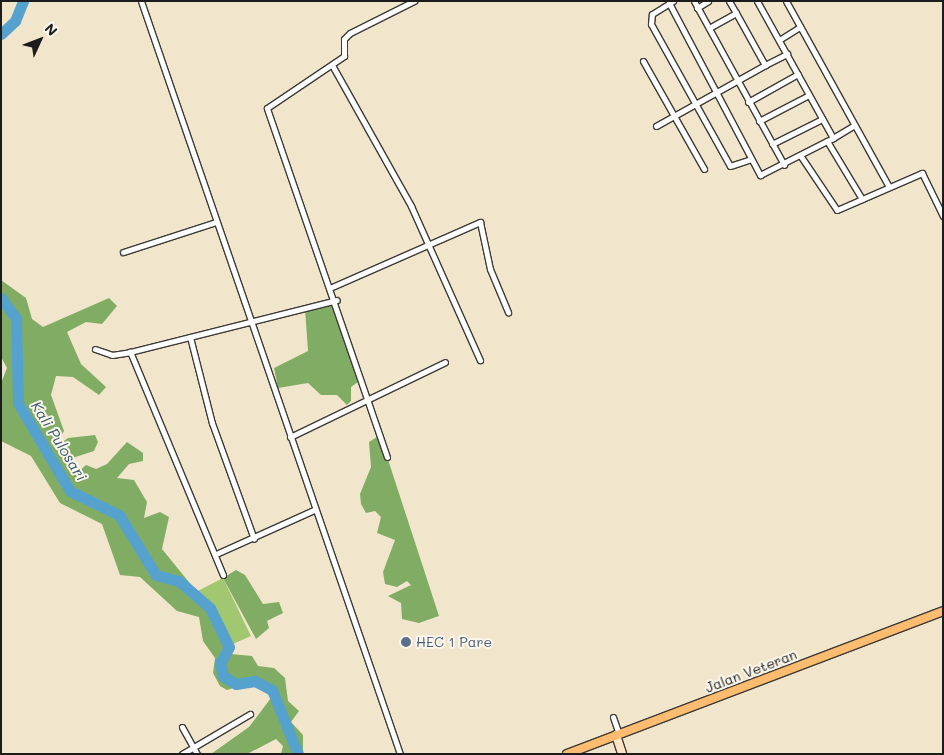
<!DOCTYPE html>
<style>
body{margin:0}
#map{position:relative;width:944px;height:755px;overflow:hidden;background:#f1e6cb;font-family:Mali,sans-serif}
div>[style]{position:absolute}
.green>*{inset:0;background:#a2c771}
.forest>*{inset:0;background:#81ac63}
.river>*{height:11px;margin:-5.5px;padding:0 5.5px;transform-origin:5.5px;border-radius:5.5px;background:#56a2ce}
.roads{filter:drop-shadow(1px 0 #3c3a36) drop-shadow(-1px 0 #3c3a36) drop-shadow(0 1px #3c3a36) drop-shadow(0 -1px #3c3a36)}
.street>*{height:5px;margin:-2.5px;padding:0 2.5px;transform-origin:2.5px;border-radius:2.5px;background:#fff}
.secondary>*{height:8px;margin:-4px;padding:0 4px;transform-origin:4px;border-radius:4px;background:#ffe4c6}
.primary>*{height:8px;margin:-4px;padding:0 4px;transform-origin:4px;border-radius:4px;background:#febc70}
.dots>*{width:14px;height:14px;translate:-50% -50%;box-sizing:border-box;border:2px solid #fbf7ec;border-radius:50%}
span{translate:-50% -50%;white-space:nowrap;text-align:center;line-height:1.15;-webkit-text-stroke:4px #fbf7ec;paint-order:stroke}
.service-label{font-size:14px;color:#4e5e75}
.left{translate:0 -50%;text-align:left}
.street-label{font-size:14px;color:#1c1c1c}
.water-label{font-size:15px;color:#36586c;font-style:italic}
.frame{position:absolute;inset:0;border:2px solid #1c1c1c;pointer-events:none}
.north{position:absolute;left:15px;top:15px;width:50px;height:50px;-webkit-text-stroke:4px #fbf7ec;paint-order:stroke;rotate:47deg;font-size:14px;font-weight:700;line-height:20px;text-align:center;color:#1c1c1c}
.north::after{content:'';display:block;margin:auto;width:18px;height:22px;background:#1c1c1c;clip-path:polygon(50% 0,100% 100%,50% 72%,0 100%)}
</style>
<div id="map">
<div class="green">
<i style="clip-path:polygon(223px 578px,251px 636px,233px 644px,225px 640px,210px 608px,194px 593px)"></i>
</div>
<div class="forest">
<i style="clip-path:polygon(1px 280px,26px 298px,32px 319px,43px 327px,109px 298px,117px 306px,102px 324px,86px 322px,67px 332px,81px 364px,106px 387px,99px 395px,73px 377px,56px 376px,51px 395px,64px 431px,54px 448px,68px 438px,95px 435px,98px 442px,94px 451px,63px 461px,78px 472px,86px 465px,96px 469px,107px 464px,127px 442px,143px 453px,143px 461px,129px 464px,117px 478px,134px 480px,147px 502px,144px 518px,160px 512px,169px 517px,162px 549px,210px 608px,231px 654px,252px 656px,258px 666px,274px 668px,285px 678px,288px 701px,299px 711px,291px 722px,303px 735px,303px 754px,281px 754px,283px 746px,276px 739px,247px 754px,211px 754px,249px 727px,274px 694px,272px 690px,255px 681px,227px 690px,220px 686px,213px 673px,215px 658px,203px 641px,199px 617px,177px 611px,140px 577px,120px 575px,102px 524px,60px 503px,31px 456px,1px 441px,1px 383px,7px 368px,1px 357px)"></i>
<i style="clip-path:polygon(337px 300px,362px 379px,351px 387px,351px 401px,347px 405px,337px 395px,321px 395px,308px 383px,278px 388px,274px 368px,308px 351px,305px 309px)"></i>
<i style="clip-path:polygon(380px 435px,439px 616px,419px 623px,402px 619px,401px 603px,388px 596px,411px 585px,407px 581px,397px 587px,385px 584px,383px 572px,395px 540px,377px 533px,381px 517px,375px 511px,366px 513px,361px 504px,360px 494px,371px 467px,369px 442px)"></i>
<i style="clip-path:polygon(236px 570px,245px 575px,263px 604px,279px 602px,283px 613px,267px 621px,269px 628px,256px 639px,223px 578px)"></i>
</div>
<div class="river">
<i style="left:1px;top:34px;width:19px;rotate:-43deg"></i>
<i style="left:15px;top:21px;width:22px;rotate:-68deg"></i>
<i style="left:1px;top:298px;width:26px;rotate:54deg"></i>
<i style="left:16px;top:319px;width:84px;rotate:88.6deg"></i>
<i style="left:18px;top:403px;width:102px;rotate:59.4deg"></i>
<i style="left:70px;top:491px;width:55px;rotate:26.1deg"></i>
<i style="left:119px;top:515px;width:70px;rotate:58.3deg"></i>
<i style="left:156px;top:575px;width:24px;rotate:15deg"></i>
<i style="left:179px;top:581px;width:41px;rotate:41.1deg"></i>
<i style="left:210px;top:608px;width:43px;rotate:64deg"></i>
<i style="left:229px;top:647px;width:18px;rotate:119deg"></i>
<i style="left:220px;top:663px;width:13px;rotate:77deg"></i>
<i style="left:223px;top:676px;width:15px;rotate:32deg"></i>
<i style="left:236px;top:684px;width:19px;rotate:-9deg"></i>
<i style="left:255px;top:681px;width:19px;rotate:28deg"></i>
<i style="left:272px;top:690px;width:69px;rotate:67.9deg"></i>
</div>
<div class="roads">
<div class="street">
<i style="left:141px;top:1px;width:796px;rotate:71.02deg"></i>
<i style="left:673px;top:1px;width:25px;rotate:148deg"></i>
<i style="left:652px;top:14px;width:10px;rotate:96deg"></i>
<i style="left:651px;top:24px;width:162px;rotate:60.9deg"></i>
<i style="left:730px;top:166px;width:22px;rotate:-18deg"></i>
<i style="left:694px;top:1px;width:187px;rotate:61.2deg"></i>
<i style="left:729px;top:1px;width:14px;rotate:60deg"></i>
<i style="left:757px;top:1px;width:157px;rotate:61deg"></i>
<i style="left:833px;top:138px;width:7px;rotate:153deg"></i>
<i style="left:827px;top:141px;width:68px;rotate:58.9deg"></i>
<i style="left:786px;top:1px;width:210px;rotate:61deg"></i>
<i style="left:669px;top:3px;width:195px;rotate:62.1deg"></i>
<i style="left:760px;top:175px;width:75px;rotate:-26.9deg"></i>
<i style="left:697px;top:8px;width:13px;rotate:-32deg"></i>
<i style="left:709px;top:28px;width:31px;rotate:-29deg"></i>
<i style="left:736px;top:13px;width:60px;rotate:60.9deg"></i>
<i style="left:765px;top:65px;width:25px;rotate:-27deg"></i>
<i style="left:779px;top:40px;width:25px;rotate:-32deg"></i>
<i style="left:643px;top:61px;width:124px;rotate:60.5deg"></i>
<i style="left:332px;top:65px;width:162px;rotate:60.7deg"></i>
<i style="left:411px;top:206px;width:169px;rotate:65.9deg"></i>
<i style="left:748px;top:102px;width:57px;rotate:-29.2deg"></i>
<i style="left:759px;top:121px;width:56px;rotate:-27.5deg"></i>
<i style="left:656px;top:126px;width:125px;rotate:-29.2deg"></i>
<i style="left:833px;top:138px;width:23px;rotate:-31deg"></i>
<i style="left:772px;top:144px;width:56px;rotate:-26.6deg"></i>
<i style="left:800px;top:155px;width:66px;rotate:56.1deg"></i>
<i style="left:837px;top:210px;width:93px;rotate:-23.5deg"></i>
<i style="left:922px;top:173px;width:48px;rotate:64deg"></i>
<i style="left:123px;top:252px;width:98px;rotate:-17.9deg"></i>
<i style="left:332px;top:287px;width:162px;rotate:-23.7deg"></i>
<i style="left:480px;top:222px;width:48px;rotate:78deg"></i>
<i style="left:490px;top:269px;width:47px;rotate:67.3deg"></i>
<i style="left:190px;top:337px;width:89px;rotate:75.7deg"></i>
<i style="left:212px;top:423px;width:123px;rotate:70.1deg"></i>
<i style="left:95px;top:349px;width:18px;rotate:19deg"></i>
<i style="left:112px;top:355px;width:18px;rotate:-9deg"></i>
<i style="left:290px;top:437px;width:172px;rotate:-25.8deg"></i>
<i style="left:387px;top:457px;width:369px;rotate:-109deg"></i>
<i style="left:267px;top:108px;width:93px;rotate:-34deg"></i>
<i style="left:344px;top:56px;width:17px;rotate:-90deg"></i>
<i style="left:344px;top:39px;width:8px;rotate:-45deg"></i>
<i style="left:350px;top:33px;width:72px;rotate:-26.6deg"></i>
<i style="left:216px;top:554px;width:107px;rotate:-24.2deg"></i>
<i style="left:223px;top:575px;width:242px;rotate:-112.6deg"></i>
<i style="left:130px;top:352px;width:213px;rotate:-14.1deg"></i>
<i style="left:613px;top:717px;width:18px;rotate:71deg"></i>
<i style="left:182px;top:727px;width:31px;rotate:61deg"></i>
<i style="left:182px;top:754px;width:79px;rotate:-30.5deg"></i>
</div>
<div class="secondary">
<i style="left:616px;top:735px;width:20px;rotate:72deg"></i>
</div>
<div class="primary">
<i style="left:567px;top:754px;width:402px;rotate:-20.8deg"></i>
</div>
</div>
<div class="dots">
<i style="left:406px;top:642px;background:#5c6f8a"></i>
</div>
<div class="service-label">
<span class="left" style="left:416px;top:642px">HEC 1 Pare</span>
</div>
<div class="street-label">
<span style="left:751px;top:671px;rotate:-21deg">Jalan Veteran</span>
</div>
<div class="water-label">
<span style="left:59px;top:441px;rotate:58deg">Kali Pulosari</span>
</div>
<div class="frame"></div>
<div class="north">N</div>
</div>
